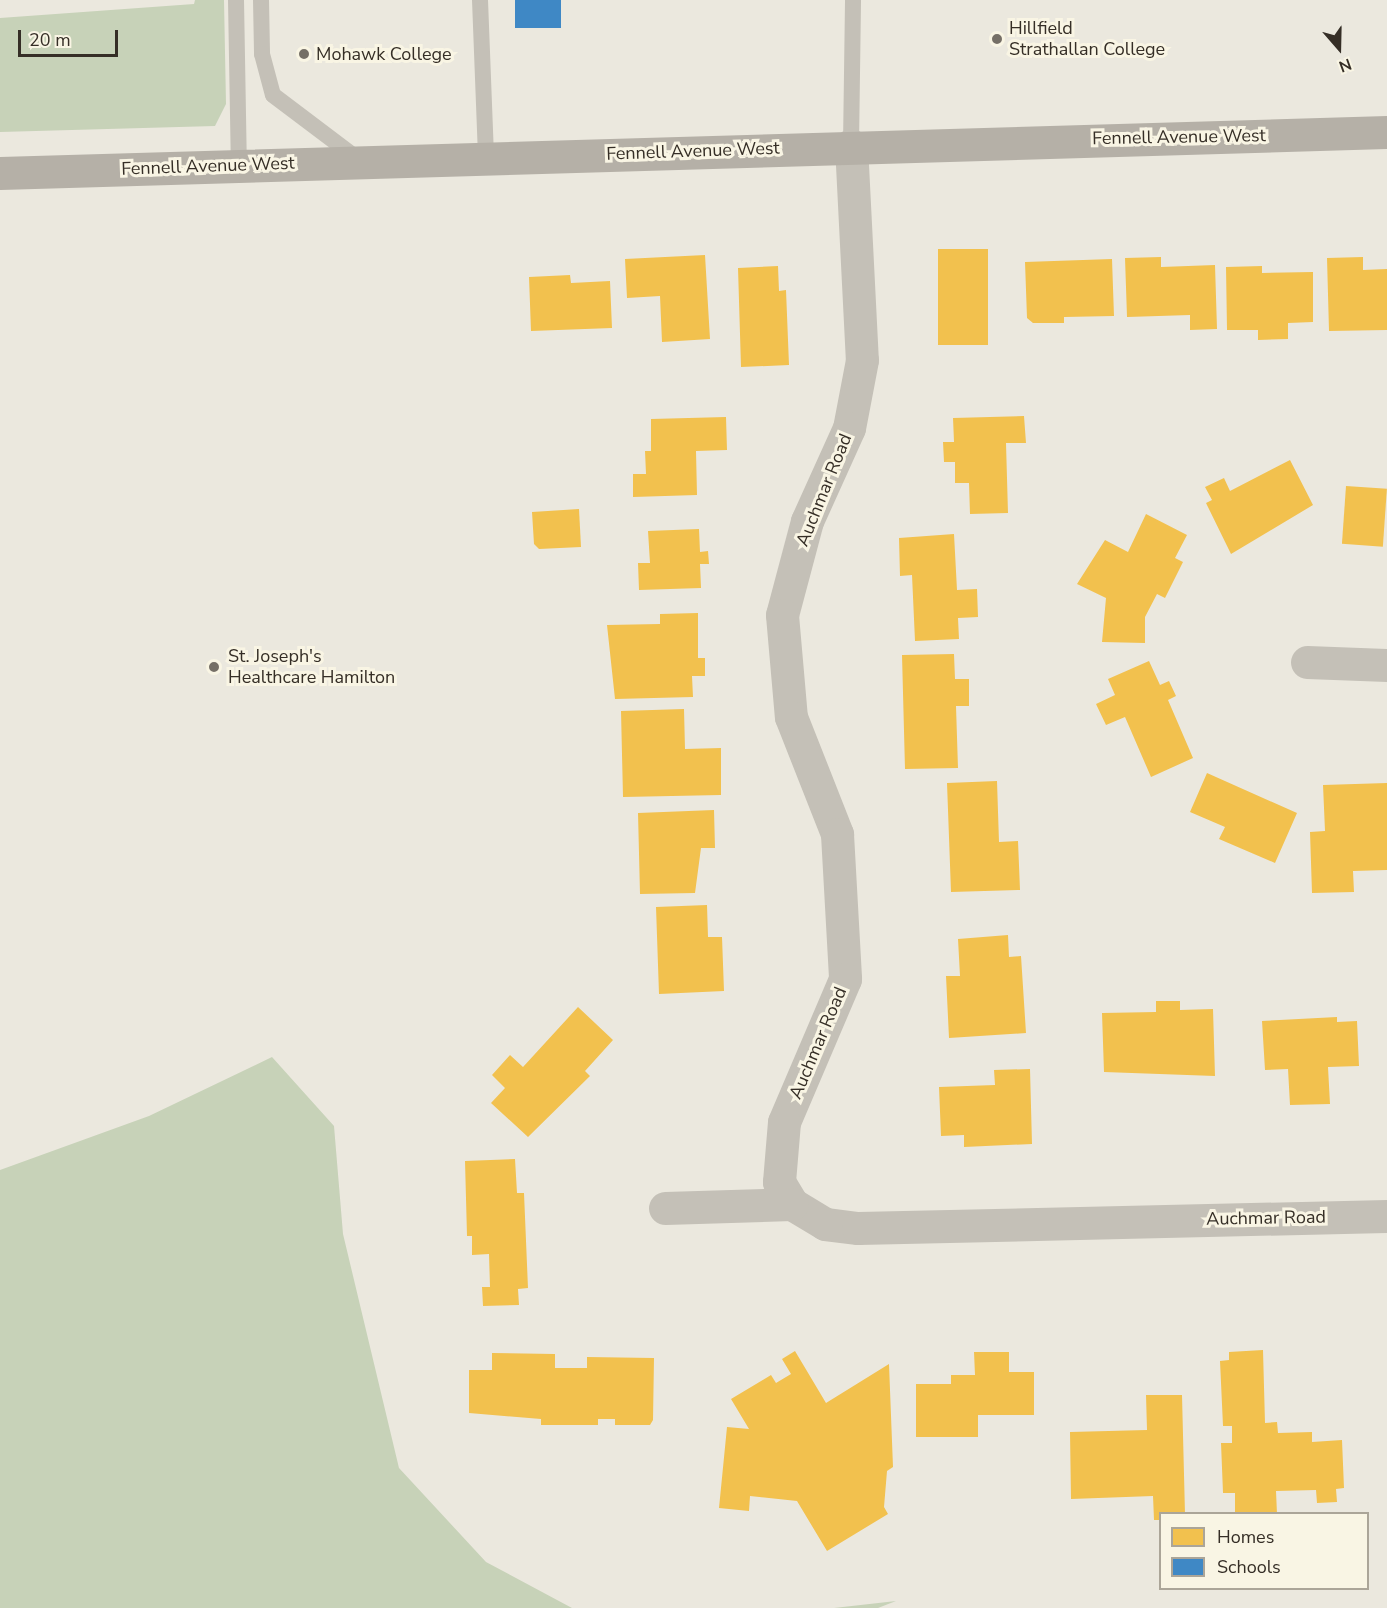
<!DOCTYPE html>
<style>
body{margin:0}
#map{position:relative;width:1387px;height:1608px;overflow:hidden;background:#ebe8de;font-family:"Nunito Sans",sans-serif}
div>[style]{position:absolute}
.green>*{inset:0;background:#c7d2b8}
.homes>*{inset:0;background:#f2c14e;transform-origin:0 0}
.schools>*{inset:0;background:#3f88c5;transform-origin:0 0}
.service>*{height:16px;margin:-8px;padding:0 8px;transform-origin:8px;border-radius:8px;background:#c4c0b7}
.minor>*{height:33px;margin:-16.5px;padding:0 16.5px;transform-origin:16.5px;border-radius:16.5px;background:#c4c0b7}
.secondary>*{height:33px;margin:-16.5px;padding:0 16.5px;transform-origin:16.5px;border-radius:16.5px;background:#b5b0a7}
.dots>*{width:16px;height:16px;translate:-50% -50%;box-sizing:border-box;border:3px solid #f9f5e4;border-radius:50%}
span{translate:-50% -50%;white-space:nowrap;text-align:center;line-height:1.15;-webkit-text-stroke:6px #f9f5e4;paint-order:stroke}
.poi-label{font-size:18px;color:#352e26}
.left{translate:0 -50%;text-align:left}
.street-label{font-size:18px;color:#352e26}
.legend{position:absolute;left:1159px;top:1512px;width:210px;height:78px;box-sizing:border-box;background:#f9f5e4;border:2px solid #aba598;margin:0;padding:8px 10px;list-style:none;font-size:18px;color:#352e26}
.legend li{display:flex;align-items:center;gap:12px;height:30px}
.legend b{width:30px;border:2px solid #aba598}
.north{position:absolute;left:1309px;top:18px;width:60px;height:60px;-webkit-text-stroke:4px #f9f5e4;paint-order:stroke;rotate:160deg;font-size:16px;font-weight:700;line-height:24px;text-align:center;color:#352e26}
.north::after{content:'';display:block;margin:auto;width:21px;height:27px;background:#352e26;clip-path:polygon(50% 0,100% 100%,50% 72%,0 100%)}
.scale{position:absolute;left:18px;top:30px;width:100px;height:27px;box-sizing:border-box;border:3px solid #352e26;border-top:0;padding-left:8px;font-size:18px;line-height:21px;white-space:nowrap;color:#352e26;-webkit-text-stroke:4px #f9f5e4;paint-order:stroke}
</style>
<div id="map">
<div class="green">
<i style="clip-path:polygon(195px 0,224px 0,226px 104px,215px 126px,0 132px,0 18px,194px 4px)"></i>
<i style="clip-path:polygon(272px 1057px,334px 1126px,343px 1234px,399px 1468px,486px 1562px,572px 1608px,0 1608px,0 1170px,149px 1116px)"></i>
<i style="clip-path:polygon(896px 1601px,878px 1608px,834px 1608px)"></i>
</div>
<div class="homes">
<i style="left:988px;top:249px;width:96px;height:50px;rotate:90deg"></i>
<i style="clip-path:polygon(705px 255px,710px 339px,662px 342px,660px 296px,627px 298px,625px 259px)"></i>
<i style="clip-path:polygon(1161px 257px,1161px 267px,1215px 265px,1217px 329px,1190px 330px,1190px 315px,1127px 317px,1125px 258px)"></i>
<i style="clip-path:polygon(1363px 257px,1363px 270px,1387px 269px,1387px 330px,1329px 331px,1327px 258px)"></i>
<i style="clip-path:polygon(1112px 259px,1114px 316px,1064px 317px,1064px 323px,1033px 323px,1027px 318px,1025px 262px)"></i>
<i style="clip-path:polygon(778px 266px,779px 291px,786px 290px,789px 365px,741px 367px,738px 268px)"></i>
<i style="clip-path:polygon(1262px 266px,1262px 273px,1313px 272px,1313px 322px,1288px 323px,1288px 339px,1258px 340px,1258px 330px,1227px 330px,1226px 267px)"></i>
<i style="clip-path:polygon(570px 275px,571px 283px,610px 281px,612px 328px,531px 331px,529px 277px)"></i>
<i style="clip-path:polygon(1024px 416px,1026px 443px,1006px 443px,1008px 513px,970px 514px,969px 483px,955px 483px,955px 462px,944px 462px,943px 442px,954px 442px,953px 418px)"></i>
<i style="clip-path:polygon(726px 417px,727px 450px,696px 451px,697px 495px,633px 497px,633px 474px,646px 474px,645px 451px,651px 451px,651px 419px)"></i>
<i style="clip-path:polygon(1290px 460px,1313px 505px,1231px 554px,1206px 503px,1212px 500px,1205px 487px,1224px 478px,1230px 491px)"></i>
<i style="left:1346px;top:486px;width:41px;height:58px;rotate:4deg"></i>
<i style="clip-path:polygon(579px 509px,581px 547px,539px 549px,534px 544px,532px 512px)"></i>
<i style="clip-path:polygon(1146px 514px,1187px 535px,1175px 558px,1183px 562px,1165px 598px,1157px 594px,1145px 617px,1145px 643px,1102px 642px,1106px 598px,1077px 584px,1105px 540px,1128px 552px)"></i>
<i style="clip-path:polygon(699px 529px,700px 552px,708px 551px,709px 564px,700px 564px,701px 588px,639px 590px,638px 563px,650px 563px,648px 531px)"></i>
<i style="clip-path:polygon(954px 534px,957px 590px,977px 589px,978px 617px,958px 618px,959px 639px,915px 641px,912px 575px,900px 576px,899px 538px)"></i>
<i style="clip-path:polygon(698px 613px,698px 658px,705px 658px,705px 676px,692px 676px,693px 697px,615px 699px,607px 625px,660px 624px,660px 614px)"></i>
<i style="clip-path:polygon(954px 654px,955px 679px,969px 679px,969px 706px,956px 706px,958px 768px,905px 769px,902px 655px)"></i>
<i style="clip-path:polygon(1149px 661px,1160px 685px,1169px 681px,1176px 696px,1168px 700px,1193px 758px,1151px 777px,1125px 717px,1106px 725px,1096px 704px,1115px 695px,1108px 679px)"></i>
<i style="clip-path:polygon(684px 709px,685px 749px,721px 748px,721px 795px,623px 797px,621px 711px)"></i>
<i style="clip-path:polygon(1207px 773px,1297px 813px,1275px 863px,1219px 839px,1225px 827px,1190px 812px)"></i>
<i style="clip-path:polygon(997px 781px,999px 842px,1018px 841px,1020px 890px,951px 892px,947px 783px)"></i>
<i style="clip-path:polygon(1387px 783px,1387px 870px,1353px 871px,1354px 892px,1312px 893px,1310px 832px,1325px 831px,1323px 785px)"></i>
<i style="clip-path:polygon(714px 810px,715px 848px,701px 848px,695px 893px,640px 894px,638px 813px)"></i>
<i style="clip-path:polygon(707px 905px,708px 937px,722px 937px,724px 991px,659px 994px,656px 907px)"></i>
<i style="clip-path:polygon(1008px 935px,1009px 957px,1021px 956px,1026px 1033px,949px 1038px,946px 976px,960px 976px,958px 939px)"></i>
<i style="clip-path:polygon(1156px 1001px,1180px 1001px,1180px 1010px,1213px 1009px,1215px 1076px,1104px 1072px,1102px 1013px,1156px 1012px)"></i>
<i style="clip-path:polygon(578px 1007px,613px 1040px,585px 1071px,590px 1076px,528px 1137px,491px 1103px,505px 1088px,492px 1075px,510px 1055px,523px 1067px)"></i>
<i style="clip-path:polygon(1337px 1017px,1337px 1022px,1357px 1021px,1359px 1066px,1328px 1067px,1330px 1104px,1290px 1105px,1288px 1069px,1265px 1070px,1262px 1021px)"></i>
<i style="clip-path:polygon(1030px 1069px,1032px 1144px,964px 1147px,964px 1135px,941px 1136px,939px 1087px,995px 1085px,994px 1070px)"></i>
<i style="clip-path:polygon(515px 1159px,517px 1193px,524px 1193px,528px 1288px,518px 1289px,519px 1305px,483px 1306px,482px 1287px,490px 1287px,489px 1254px,472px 1255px,472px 1236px,467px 1236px,465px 1161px)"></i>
<i style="clip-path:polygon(1263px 1350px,1265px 1423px,1277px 1422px,1278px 1433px,1312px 1432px,1312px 1442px,1342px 1440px,1344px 1488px,1336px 1489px,1337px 1502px,1317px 1503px,1316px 1490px,1276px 1491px,1277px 1514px,1235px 1514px,1235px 1493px,1223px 1493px,1221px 1443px,1232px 1443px,1232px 1426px,1223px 1426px,1220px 1361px,1229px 1360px,1229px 1352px)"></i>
<i style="clip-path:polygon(795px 1351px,826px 1403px,889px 1364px,893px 1467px,887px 1471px,884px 1507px,888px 1514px,827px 1551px,797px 1501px,750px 1496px,749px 1511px,719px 1508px,727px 1427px,749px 1429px,731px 1399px,771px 1375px,776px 1383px,791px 1374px,782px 1359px)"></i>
<i style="clip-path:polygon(974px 1352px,1009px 1352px,1009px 1372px,1034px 1372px,1034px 1415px,978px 1415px,978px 1437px,916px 1437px,916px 1384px,951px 1384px,951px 1375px,975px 1375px)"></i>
<i style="clip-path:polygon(492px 1353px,555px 1354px,555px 1368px,587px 1368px,587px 1357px,654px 1358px,653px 1420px,650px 1425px,615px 1425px,615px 1419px,598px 1419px,598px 1425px,541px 1425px,541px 1419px,469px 1413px,469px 1370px,492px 1370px)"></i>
<i style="clip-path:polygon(1146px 1395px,1182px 1395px,1185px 1514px,1160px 1514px,1160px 1520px,1154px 1520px,1153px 1496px,1071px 1499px,1070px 1432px,1147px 1430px)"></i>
</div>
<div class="schools">
<i style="left:515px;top:0;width:46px;height:28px"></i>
</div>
<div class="service">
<i style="left:236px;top:0;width:165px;rotate:89deg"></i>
<i style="left:261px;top:0;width:54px;rotate:88.9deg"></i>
<i style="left:262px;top:54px;width:42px;rotate:75deg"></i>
<i style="left:273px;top:95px;width:106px;rotate:37deg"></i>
<i style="left:480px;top:0;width:158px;rotate:87.8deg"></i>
<i style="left:851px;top:145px;width:145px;rotate:-89.2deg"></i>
</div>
<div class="minor">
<i style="left:851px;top:145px;width:215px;rotate:87.1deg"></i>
<i style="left:862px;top:360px;width:69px;rotate:100.8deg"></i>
<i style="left:849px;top:428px;width:102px;rotate:114.3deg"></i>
<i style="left:807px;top:521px;width:97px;rotate:104.9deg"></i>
<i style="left:782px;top:615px;width:102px;rotate:85deg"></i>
<i style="left:791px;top:717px;width:126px;rotate:68.5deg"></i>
<i style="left:837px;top:834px;width:145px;rotate:86.8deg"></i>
<i style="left:845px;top:979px;width:155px;rotate:113.1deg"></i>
<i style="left:784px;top:1122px;width:60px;rotate:94.8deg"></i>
<i style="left:779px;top:1182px;width:26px;rotate:59deg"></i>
<i style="left:792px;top:1204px;width:39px;rotate:31deg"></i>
<i style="left:825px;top:1224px;width:33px;rotate:7deg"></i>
<i style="left:858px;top:1228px;width:529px;rotate:-1.3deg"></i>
<i style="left:1307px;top:662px;width:80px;rotate:2.1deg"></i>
<i style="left:665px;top:1208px;width:127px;rotate:-1.8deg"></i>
</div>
<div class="secondary">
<i style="left:0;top:173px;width:1388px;rotate:-1.69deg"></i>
</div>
<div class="dots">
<i style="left:997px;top:39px;background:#756f66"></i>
<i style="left:304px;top:54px;background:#756f66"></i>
<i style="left:214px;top:667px;background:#756f66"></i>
</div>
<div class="poi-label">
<span class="left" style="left:1009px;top:39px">Hillfield<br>Strathallan College</span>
<span class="left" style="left:316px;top:54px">Mohawk College</span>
<span class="left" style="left:228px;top:667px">St. Joseph's<br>Healthcare Hamilton</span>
</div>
<div class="street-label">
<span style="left:1179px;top:137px;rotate:-1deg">Fennell Avenue West</span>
<span style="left:693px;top:151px;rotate:-2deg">Fennell Avenue West</span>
<span style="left:208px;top:166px;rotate:-2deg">Fennell Avenue West</span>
<span style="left:824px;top:490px;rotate:-68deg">Auchmar Road</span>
<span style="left:818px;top:1043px;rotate:-67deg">Auchmar Road</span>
<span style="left:1266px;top:1218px;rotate:-1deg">Auchmar Road</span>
</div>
<ul class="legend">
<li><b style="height:16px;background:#f2c14e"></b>Homes</li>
<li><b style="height:16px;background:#3f88c5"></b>Schools</li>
</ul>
<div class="north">N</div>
<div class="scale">20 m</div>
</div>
